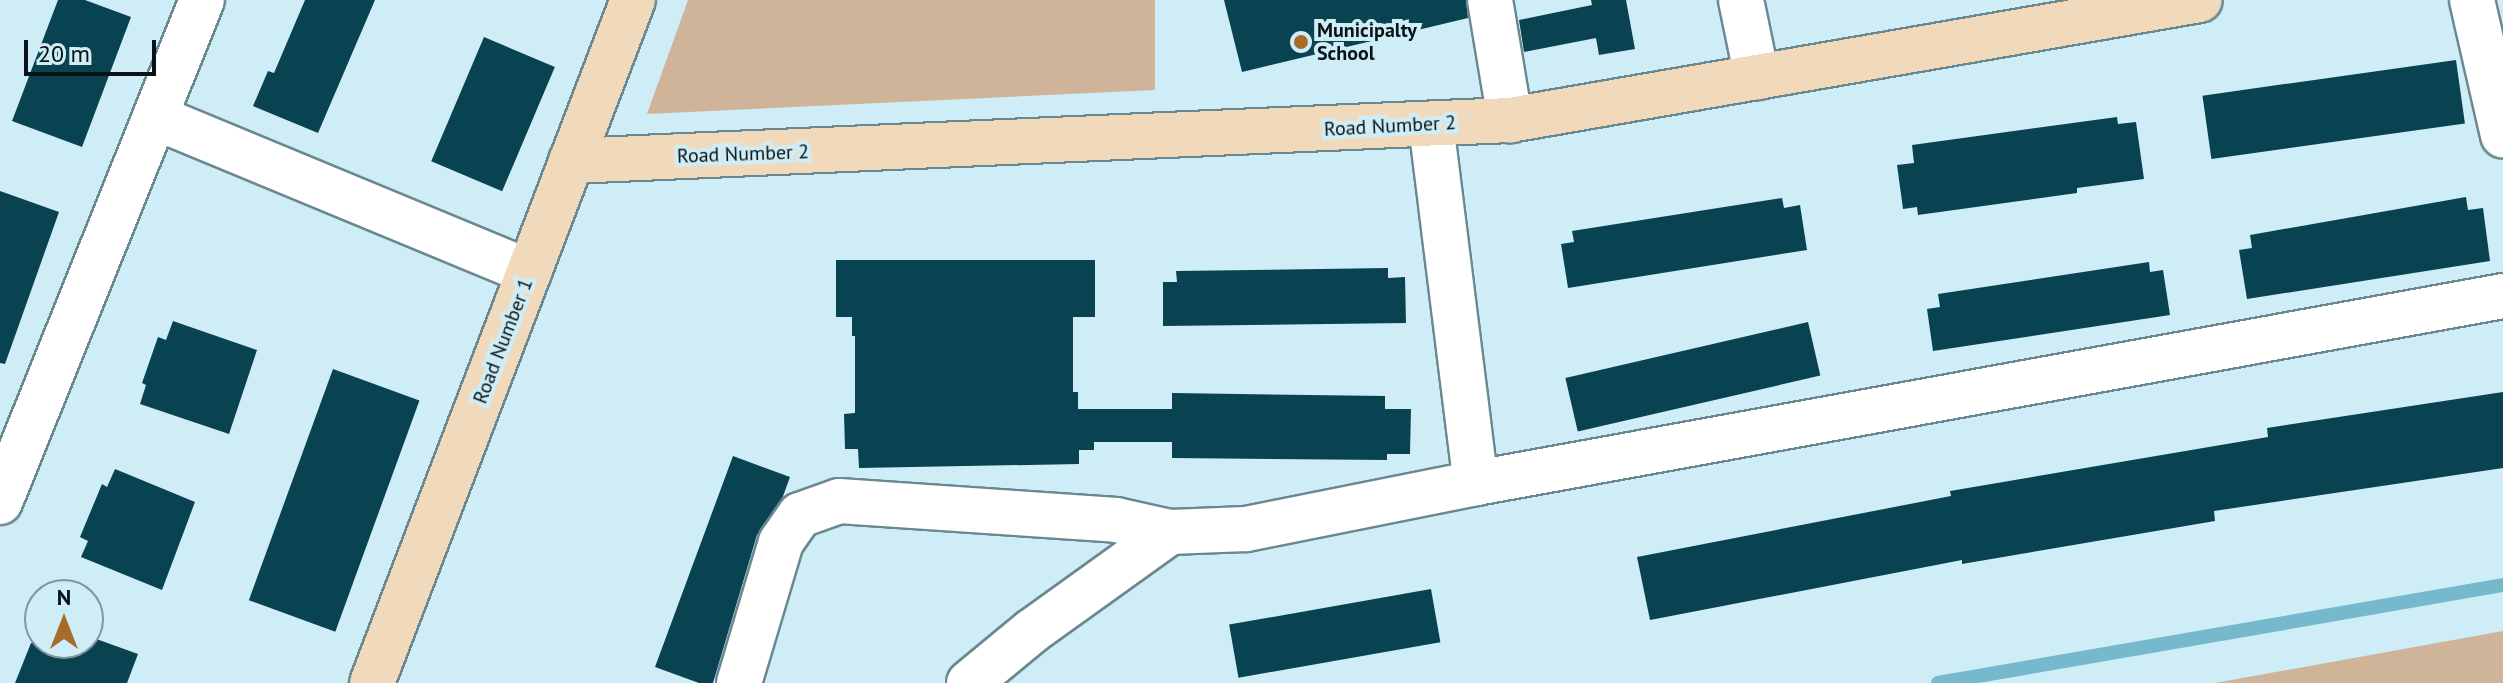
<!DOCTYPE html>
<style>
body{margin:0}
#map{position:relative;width:2503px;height:683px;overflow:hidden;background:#ceedf7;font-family:"PT Sans",sans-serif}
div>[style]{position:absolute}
.green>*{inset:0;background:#d0b49a}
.stream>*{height:14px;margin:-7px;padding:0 7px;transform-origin:7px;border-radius:7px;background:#76b9cd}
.building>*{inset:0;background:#094250;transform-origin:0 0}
.roads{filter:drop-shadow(2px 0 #6b8891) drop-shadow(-2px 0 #6b8891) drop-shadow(0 2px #6b8891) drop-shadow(0 -2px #6b8891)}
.street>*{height:44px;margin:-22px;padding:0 22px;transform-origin:22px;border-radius:22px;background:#fff}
.secondary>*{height:44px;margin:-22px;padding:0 22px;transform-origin:22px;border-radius:22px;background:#f1dabc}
.dots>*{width:22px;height:22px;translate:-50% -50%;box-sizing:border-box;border:4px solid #ceedf7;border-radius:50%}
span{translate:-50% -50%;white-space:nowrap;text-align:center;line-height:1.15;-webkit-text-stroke:8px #ceedf7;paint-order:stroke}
.poi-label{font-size:20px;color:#081317;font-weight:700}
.left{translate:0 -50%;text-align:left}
.street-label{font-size:20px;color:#081317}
.north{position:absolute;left:24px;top:579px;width:80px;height:80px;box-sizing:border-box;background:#ceedf7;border:2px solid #7f969d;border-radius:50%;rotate:0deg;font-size:22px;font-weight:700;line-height:32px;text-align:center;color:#081317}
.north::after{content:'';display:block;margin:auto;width:28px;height:36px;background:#a56c2a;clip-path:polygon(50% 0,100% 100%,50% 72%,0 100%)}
.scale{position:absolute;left:24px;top:40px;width:132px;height:36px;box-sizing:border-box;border:4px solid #081317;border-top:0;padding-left:10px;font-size:24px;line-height:28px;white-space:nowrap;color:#081317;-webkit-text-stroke:6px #ceedf7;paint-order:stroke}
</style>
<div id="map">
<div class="green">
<i style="clip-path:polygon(688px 0,1155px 0,1155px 90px,647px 114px)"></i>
<i style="clip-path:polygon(2503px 631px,2503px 683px,2215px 683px)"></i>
</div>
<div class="stream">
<i style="left:1938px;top:683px;width:573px;rotate:-9.84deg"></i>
</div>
<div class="building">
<i style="clip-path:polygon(58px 0,85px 0,131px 17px,82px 147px,12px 121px)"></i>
<i style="clip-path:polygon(305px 0,375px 0,318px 133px,253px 106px,268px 71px,274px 73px)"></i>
<i style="clip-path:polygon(1224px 0,1466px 0,1468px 18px,1242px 72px)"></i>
<i style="clip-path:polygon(1591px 0,1626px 0,1635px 49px,1599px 55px,1596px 38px,1524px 52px,1519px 20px,1592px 5px)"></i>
<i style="left:484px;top:37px;width:77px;height:135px;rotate:23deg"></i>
<i style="left:2456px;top:60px;width:64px;height:256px;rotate:82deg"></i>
<i style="clip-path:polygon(2117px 117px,2118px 124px,2136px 122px,2144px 179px,2077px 188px,2077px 193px,1918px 215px,1917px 207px,1903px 209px,1897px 165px,1914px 163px,1912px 145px)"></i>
<i style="clip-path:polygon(0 191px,59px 212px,5px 364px,0 363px)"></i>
<i style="clip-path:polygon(2466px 197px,2468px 210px,2483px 208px,2490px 261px,2247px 299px,2239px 250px,2252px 248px,2250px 235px)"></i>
<i style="clip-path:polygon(1782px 198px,1784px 208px,1800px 205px,1807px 250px,1568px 288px,1561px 244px,1574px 242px,1572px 231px)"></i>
<i style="clip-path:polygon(836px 260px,1095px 260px,1095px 317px,1073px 317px,1073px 392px,1078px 392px,1078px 409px,1172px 409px,1172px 393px,1385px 396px,1385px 409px,1411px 409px,1410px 454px,1387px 454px,1387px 460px,1172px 458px,1172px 442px,1094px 442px,1094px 450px,1079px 450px,1079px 464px,859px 468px,858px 449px,845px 449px,844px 414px,855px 413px,855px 336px,852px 336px,852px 317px,836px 317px)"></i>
<i style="clip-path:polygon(2149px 262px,2150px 272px,2163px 270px,2170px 315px,1933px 351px,1927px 309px,1940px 307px,1938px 294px)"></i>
<i style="clip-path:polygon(1388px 268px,1388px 278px,1405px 277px,1406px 323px,1163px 326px,1163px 282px,1177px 282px,1176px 271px)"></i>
<i style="clip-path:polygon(173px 321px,257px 350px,229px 434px,140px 404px,146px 385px,142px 383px,158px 337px,166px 340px)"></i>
<i style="left:1808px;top:322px;width:55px;height:249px;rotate:77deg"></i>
<i style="left:333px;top:369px;width:92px;height:246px;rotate:20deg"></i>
<i style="clip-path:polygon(2503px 392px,2503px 468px,2214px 511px,2215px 521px,1962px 564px,1962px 560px,1650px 620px,1637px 557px,1951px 496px,1950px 491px,2268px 437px,2267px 428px)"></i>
<i style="clip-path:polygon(733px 456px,790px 477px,782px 499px,757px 535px,713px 683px,699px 683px,655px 667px)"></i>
<i style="clip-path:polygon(115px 469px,195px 502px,162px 590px,81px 557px,88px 541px,80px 537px,102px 484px,107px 487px)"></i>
<i style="left:1431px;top:589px;width:54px;height:205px;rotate:80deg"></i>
<i style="clip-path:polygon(88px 636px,138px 654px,127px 683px,15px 683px,31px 643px,88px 643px)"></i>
</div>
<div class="roads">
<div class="street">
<i style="left:1490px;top:0;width:122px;rotate:80.5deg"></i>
<i style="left:1741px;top:0;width:79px;rotate:78.3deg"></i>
<i style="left:2472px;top:0;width:139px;rotate:77.1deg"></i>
<i style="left:155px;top:117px;width:405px;rotate:22.5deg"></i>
<i style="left:1431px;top:124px;width:362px;rotate:82.9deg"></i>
<i style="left:0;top:502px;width:541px;rotate:-68.08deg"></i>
<i style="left:739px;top:683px;width:147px;rotate:-73.4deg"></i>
<i style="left:781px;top:542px;width:33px;rotate:-55deg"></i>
<i style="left:800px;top:515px;width:41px;rotate:-19.7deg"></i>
<i style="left:839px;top:501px;width:278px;rotate:3.9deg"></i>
<i style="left:1116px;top:520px;width:55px;rotate:12.5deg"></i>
<i style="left:969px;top:683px;width:82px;rotate:-39.5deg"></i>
<i style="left:1032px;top:631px;width:170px;rotate:-35.7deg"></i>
<i style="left:1170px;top:532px;width:76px;rotate:-2.3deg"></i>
<i style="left:1246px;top:529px;width:235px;rotate:-11.3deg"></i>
<i style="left:1476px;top:483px;width:1044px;rotate:-10.32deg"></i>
</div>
<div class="secondary">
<i style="left:571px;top:161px;width:940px;rotate:-2.5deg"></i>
<i style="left:1510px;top:120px;width:700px;rotate:-9.87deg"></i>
<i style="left:372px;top:683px;width:731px;rotate:-69.09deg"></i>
</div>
</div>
<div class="dots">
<i style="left:1301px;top:42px;background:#a56c2a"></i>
</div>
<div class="poi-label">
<span class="left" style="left:1317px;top:42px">Municipalty<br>School</span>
</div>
<div class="street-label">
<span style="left:1390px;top:126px;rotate:-3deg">Road Number 2</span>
<span style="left:743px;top:154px;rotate:-2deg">Road Number 2</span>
<span style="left:503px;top:341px;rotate:-69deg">Road Number 1</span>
</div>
<div class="north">N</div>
<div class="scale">20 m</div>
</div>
